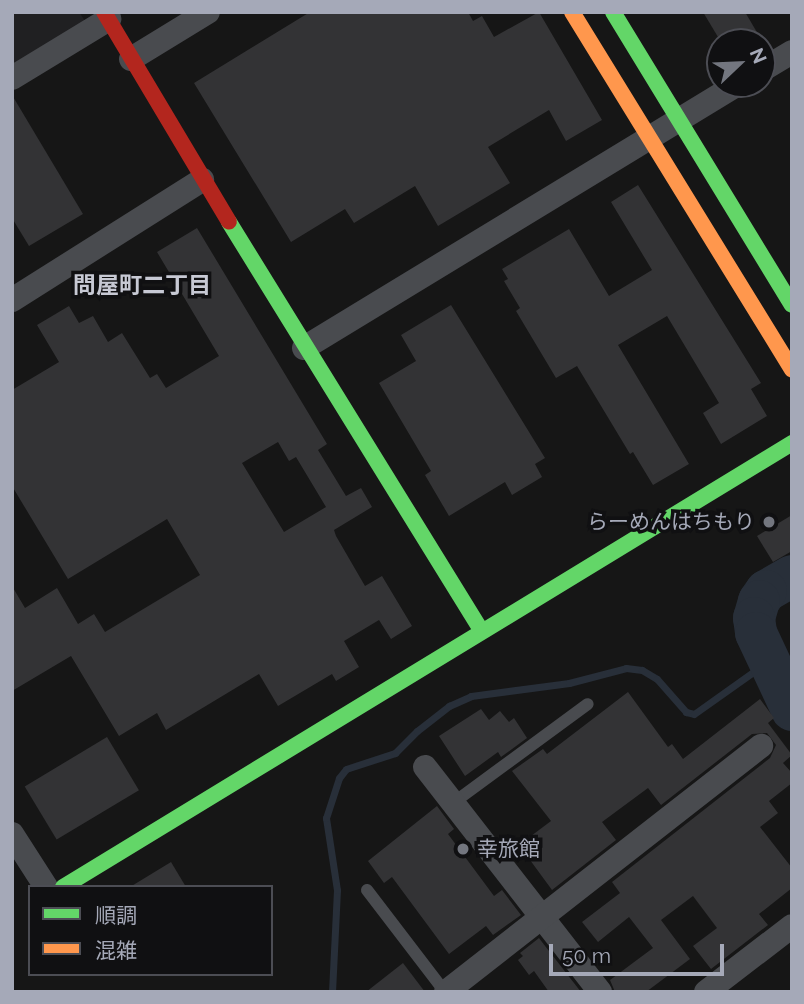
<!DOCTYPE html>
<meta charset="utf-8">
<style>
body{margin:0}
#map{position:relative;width:804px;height:1004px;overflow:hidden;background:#161616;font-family:Raleway,"Noto Sans JP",sans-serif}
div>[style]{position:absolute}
.built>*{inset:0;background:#202022}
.stream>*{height:7px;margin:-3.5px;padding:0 3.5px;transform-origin:3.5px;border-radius:3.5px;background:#282f39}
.river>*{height:42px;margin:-21px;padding:0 21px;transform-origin:21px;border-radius:21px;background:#282f39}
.building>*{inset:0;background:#333335;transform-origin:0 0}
.lane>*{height:12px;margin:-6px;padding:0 6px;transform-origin:6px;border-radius:6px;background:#494b4f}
.street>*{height:24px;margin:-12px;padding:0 12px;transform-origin:12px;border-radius:12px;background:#494b4f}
.fast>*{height:16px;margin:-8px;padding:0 8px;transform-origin:8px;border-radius:8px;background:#63d668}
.slow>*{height:16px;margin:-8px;padding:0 8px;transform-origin:8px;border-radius:8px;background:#ff974d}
.jam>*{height:16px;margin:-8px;padding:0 8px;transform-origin:8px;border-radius:8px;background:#b3261e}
.dots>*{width:19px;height:19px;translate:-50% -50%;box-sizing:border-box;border:4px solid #101012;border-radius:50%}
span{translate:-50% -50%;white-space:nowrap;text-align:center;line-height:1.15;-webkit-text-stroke:7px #101012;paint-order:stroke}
.poi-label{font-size:21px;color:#a5a9b8}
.right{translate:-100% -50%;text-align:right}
.left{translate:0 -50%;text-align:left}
.neighbourhood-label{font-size:23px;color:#c7c9d4;font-weight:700}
.frame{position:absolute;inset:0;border:14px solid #a5a9b8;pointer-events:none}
.legend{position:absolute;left:28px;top:885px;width:245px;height:91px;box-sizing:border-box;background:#101012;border:2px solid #4c4d54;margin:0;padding:9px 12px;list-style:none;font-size:21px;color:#a5a9b8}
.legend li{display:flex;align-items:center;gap:14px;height:35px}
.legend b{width:35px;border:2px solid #4c4d54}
.north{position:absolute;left:706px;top:28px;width:70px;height:70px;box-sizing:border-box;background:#101012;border:2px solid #4c4d54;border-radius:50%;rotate:67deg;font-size:19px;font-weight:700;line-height:28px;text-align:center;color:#a5a9b8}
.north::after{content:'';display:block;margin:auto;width:24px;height:32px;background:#73767f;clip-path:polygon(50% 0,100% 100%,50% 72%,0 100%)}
.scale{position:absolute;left:549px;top:944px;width:175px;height:32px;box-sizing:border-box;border:4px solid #a5a9b8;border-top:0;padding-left:9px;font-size:21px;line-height:24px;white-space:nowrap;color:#a5a9b8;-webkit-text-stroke:5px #101012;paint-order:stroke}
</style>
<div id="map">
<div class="built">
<i style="clip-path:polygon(12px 12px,79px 12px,85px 21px,12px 66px)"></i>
</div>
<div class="stream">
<i style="left:332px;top:992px;width:102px;rotate:-87.2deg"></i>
<i style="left:337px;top:890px;width:73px;rotate:-98.7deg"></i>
<i style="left:326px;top:818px;width:42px;rotate:-72deg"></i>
<i style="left:339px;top:778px;width:11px;rotate:-52deg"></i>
<i style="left:346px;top:769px;width:52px;rotate:-18.1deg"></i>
<i style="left:395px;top:753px;width:31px;rotate:-45deg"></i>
<i style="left:417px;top:731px;width:41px;rotate:-38deg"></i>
<i style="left:449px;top:706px;width:24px;rotate:-24deg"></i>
<i style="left:471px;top:696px;width:99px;rotate:-7.6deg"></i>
<i style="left:569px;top:683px;width:59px;rotate:-14.7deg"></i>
<i style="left:626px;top:668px;width:16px;rotate:7deg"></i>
<i style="left:642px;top:670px;width:17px;rotate:31deg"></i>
<i style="left:657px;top:679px;width:44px;rotate:48.7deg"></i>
<i style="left:686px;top:712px;width:8px;rotate:14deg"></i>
<i style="left:694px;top:714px;width:93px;rotate:-35.4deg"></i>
</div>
<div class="river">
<i style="left:792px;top:576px;width:30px;rotate:150deg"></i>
<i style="left:766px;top:591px;width:12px;rotate:125deg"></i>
<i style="left:759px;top:601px;width:18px;rotate:106deg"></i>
<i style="left:754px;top:618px;width:15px;rotate:82deg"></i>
<i style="left:756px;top:633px;width:85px;rotate:64.9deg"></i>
</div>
<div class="building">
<i style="clip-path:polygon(310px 12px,468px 12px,473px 21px,482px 16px,494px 37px,539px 12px,602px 120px,566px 141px,549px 110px,488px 147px,510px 183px,438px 226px,415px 186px,354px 223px,345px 209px,291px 242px,194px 83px)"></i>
<i style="clip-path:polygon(703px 12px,745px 12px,758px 34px,745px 42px,721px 42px)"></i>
<i style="clip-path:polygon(12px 95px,83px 214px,29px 246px,12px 218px)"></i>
<i style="clip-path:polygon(638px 185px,761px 383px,751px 389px,767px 416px,721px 444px,703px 413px,719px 403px,667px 316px,618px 345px,689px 464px,653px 485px,633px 452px,630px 454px,577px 366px,556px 378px,516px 311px,520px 308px,504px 281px,508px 279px,502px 269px,569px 229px,609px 296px,652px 270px,611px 202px)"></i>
<i style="clip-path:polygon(evenodd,197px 228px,327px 444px,318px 450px,346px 496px,361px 488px,372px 507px,334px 530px,336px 536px,365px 586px,382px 576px,412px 626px,391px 639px,379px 620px,344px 641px,359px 667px,336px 681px,332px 674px,278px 706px,259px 674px,166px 730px,157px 713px,119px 736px,71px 656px,12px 691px,12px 586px,25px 608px,57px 588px,78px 624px,94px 614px,105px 632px,200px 575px,167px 519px,68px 579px,12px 486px,12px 390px,59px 362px,37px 325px,69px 306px,79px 323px,93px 316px,108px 342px,122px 333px,150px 378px,157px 374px,166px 388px,219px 356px,157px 252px,197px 228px,278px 442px,289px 461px,296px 457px,326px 507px,284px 532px,242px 463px,278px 442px)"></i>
<i style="clip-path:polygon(451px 305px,545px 458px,535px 464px,542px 477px,512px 495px,505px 482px,449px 516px,425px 475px,431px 471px,379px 383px,416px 361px,401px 335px)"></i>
<i style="clip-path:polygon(792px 515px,792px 551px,773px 562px,757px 536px)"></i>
<i style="clip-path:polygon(628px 692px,668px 747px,672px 744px,683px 759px,760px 699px,774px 718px,768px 723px,792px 755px,783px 763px,792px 773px,792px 783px,769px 801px,778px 813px,760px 827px,792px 868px,792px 888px,759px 914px,768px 925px,711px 969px,693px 946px,717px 928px,693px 896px,661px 920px,690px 959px,646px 992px,615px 992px,610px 980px,653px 948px,629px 917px,598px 942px,582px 922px,620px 893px,612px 882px,770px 758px,776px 745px,767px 733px,752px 734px,661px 805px,648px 788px,602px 822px,616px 840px,552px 890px,519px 845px,551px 821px,512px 771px,543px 749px,547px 754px)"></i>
<i style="clip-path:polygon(481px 709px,489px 720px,500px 711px,509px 722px,514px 718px,527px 738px,501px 757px,498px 752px,465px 776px,439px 736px)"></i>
<i style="left:107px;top:737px;width:62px;height:96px;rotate:59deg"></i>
<i style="clip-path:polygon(437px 806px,454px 829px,448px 834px,494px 896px,502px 890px,521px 915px,493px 935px,486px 926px,449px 954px,392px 877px,384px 883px,368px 861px)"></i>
<i style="clip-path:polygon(171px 862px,186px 887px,130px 887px)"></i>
<i style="clip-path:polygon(539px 938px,542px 942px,581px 992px,549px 992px,534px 971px,529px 975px,518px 960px,523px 956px,520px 953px)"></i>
<i style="clip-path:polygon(403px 963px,425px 992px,366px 992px)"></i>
</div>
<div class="lane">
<i style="left:453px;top:803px;width:167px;rotate:-36.3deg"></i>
<i style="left:367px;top:890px;width:128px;rotate:52.6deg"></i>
</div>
<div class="street">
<i style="left:131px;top:59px;width:90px;rotate:-31.4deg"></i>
<i style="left:762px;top:70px;width:35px;rotate:-31deg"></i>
<i style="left:12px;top:78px;width:114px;rotate:-31.3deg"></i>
<i style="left:12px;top:300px;width:225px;rotate:-32.3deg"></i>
<i style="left:304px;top:348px;width:508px;rotate:-31.31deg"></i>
<i style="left:425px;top:767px;width:285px;rotate:52.1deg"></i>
<i style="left:12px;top:834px;width:63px;rotate:57.3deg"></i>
<i style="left:446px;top:992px;width:400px;rotate:-38deg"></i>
<i style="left:706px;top:992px;width:108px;rotate:-37.5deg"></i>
</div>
<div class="fast">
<i style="left:613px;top:12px;width:343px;rotate:58.6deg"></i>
<i style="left:229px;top:222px;width:480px;rotate:58.3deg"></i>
<i style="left:63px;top:887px;width:854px;rotate:-31.34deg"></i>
</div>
<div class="slow">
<i style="left:572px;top:12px;width:420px;rotate:58.4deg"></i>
</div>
<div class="jam">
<i style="left:104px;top:12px;width:244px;rotate:59.2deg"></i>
</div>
<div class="dots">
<i style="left:769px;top:522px;background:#73767f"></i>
<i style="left:463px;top:849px;background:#73767f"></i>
</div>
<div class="poi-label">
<span class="right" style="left:755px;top:522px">らーめんはちもり</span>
<span class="left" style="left:477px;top:849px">幸旅館</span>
</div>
<div class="neighbourhood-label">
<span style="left:142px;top:285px">問屋町二丁目</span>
</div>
<div class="frame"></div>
<ul class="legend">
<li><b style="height:9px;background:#63d668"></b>順調</li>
<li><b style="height:9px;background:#ff974d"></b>混雑</li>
</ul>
<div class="north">N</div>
<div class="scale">50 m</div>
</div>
